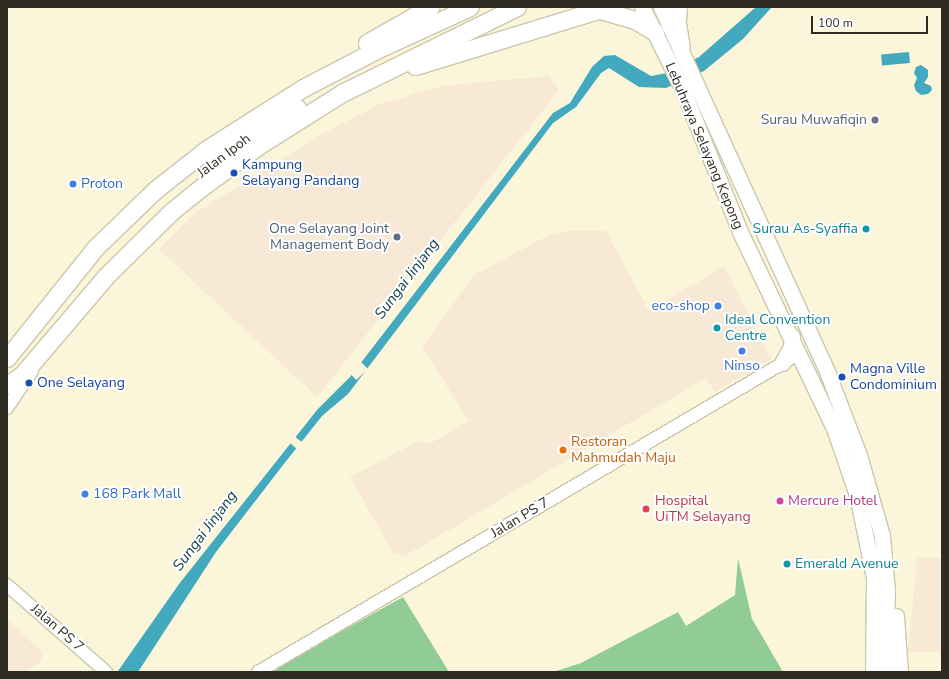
<!DOCTYPE html>
<style>
body{margin:0}
#map{position:relative;width:949px;height:679px;overflow:hidden;background:#fbf6da;font-family:"Nunito Sans",sans-serif}
div>[style]{position:absolute}
.commercial>*{inset:0;background:#f7e9d6}
.forest>*{inset:0;background:#92cc95}
.water>*{inset:0;background:#43a9be;transform-origin:0 0}
.pier>*{inset:0;background:#fbf6da;transform-origin:0 0}
.roads{filter:drop-shadow(1px 0 #ccc7ac) drop-shadow(-1px 0 #ccc7ac) drop-shadow(0 1px #ccc7ac) drop-shadow(0 -1px #ccc7ac)}
.minor>*{height:12px;margin:-6px;padding:0 6px;transform-origin:6px;border-radius:6px;background:#fff}
.major>*{height:15px;margin:-7.5px;padding:0 7.5px;transform-origin:7.5px;border-radius:7.5px;background:#fff}
.highway>*{height:17px;margin:-8.5px;padding:0 8.5px;transform-origin:8.5px;border-radius:8.5px;background:#fff}
.dots>*{width:11px;height:11px;translate:-50% -50%;box-sizing:border-box;border:2px solid #fff;border-radius:50%}
span{translate:-50% -50%;white-space:nowrap;text-align:center;line-height:1.15;-webkit-text-stroke:4px #fff;paint-order:stroke}
.worship-label{font-size:14px;color:#5b616d}
.right{translate:-100% -50%;text-align:right}
.street-label{font-size:14px;color:#2e2c21}
.transit-label{font-size:14px;color:#164399}
.left{translate:0 -50%;text-align:left}
.shop-label{font-size:14px;color:#366cbe}
.service-label{font-size:14px;color:#4e5e75}
.culture-label{font-size:14px;color:#0d838f}
.food-label{font-size:14px;color:#c56008}
.health-label{font-size:14px;color:#be3a42}
.hotel-label{font-size:14px;color:#b23c85}
.water-label{font-size:15px;color:#113f48;font-style:italic}
.frame{position:absolute;inset:0;border:8px solid #2e2c21;pointer-events:none}
.scale{position:absolute;left:811px;top:16px;width:117px;height:18px;box-sizing:border-box;border:2px solid #2e2c21;border-top:0;padding-left:5px;font-size:12px;line-height:14px;white-space:nowrap;color:#2e2c21;-webkit-text-stroke:3px #fff;paint-order:stroke}
</style>
<div id="map">
<div class="commercial">
<i style="clip-path:polygon(549px 76px,559px 90px,317px 397px,159px 249px,198px 211px,320px 135px,380px 104px,441px 86px)"></i>
<i style="clip-path:polygon(567px 231px,606px 231px,649px 311px,724px 266px,771px 359px,715px 392px,706px 378px,405px 556px,393px 553px,350px 477px,420px 440px,429px 444px,469px 421px,422px 347px,474px 275px,551px 234px)"></i>
<i style="clip-path:polygon(917px 558px,942px 558px,942px 652px,908px 652px)"></i>
<i style="clip-path:polygon(7px 620px,41px 651px,42px 657px,39px 663px,26px 672px,7px 672px)"></i>
</div>
<div class="forest">
<i style="clip-path:polygon(738px 558px,752px 619px,783px 672px,553px 672px,581px 663px,678px 612px,686px 626px,735px 595px)"></i>
<i style="clip-path:polygon(403px 597px,449px 672px,268px 672px)"></i>
</div>
<div class="water">
<i style="clip-path:polygon(756px 7px,772px 7px,743px 39px,704px 71px,666px 88px,639px 87px,609px 68px,601px 73px,576px 107px,553px 123px,348px 394px,322px 416px,283px 465px,216px 552px,138px 672px,118px 671px,179px 584px,317px 410px,350px 377px,553px 113px,570px 103px,592px 67px,604px 56px,615px 55px,651px 76px,667px 73px,699px 57px)"></i>
<i style="left:909px;top:52px;width:11px;height:28px;rotate:85deg"></i>
<i style="clip-path:polygon(921px 65px,928px 70px,928px 77px,924px 83px,931px 86px,932px 90px,928px 94px,921px 95px,916px 91px,914px 85px,917px 78px,914px 73px,916px 67px)"></i>
</div>
<div class="pier">
<i style="left:360px;top:361px;width:11px;height:16px;rotate:45deg"></i>
<i style="clip-path:polygon(294px 436px,303px 443px,298px 450px,289px 442px)"></i>
</div>
<div class="roads">
<div class="minor">
<i style="left:7px;top:408px;width:45px;rotate:-56deg"></i>
<i style="left:7px;top:585px;width:132px;rotate:41.3deg"></i>
<i style="left:258px;top:672px;width:617px;rotate:-30.47deg"></i>
</div>
<div class="major">
<i style="left:642px;top:7px;width:90px;rotate:63.7deg"></i>
<i style="left:682px;top:88px;width:157px;rotate:68deg"></i>
<i style="left:741px;top:234px;width:215px;rotate:64.4deg"></i>
<i style="left:834px;top:428px;width:71px;rotate:71.1deg"></i>
<i style="left:857px;top:495px;width:85px;rotate:78.4deg"></i>
<i style="left:874px;top:578px;width:94px;rotate:90.6deg"></i>
<i style="left:661px;top:7px;width:403px;rotate:65.5deg"></i>
<i style="left:828px;top:374px;width:87px;rotate:69.1deg"></i>
<i style="left:859px;top:455px;width:84px;rotate:74.1deg"></i>
<i style="left:882px;top:536px;width:55px;rotate:84.8deg"></i>
<i style="left:887px;top:591px;width:81px;rotate:91.4deg"></i>
<i style="left:782px;top:363px;width:18px;rotate:-61deg"></i>
<i style="left:791px;top:347px;width:11px;rotate:-85deg"></i>
<i style="left:896px;top:616px;width:56px;rotate:85.9deg"></i>
</div>
<div class="highway">
<i style="left:678px;top:7px;width:16px;rotate:94deg"></i>
<i style="left:677px;top:23px;width:24px;rotate:81deg"></i>
<i style="left:600px;top:10px;width:36px;rotate:16deg"></i>
<i style="left:635px;top:20px;width:23px;rotate:31deg"></i>
<i style="left:367px;top:43px;width:73px;rotate:-29.7deg"></i>
<i style="left:415px;top:66px;width:202px;rotate:-17deg"></i>
<i style="left:214px;top:163px;width:51px;rotate:-36.2deg"></i>
<i style="left:255px;top:133px;width:49px;rotate:-30.8deg"></i>
<i style="left:7px;top:358px;width:141px;rotate:-51.3deg"></i>
<i style="left:95px;top:248px;width:83px;rotate:-44deg"></i>
<i style="left:155px;top:190px;width:66px;rotate:-38.3deg"></i>
<i style="left:207px;top:149px;width:114px;rotate:-32.4deg"></i>
<i style="left:303px;top:88px;width:82px;rotate:-27.5deg"></i>
<i style="left:376px;top:50px;width:103px;rotate:-24.6deg"></i>
<i style="left:7px;top:385px;width:17px;rotate:-33deg"></i>
<i style="left:21px;top:376px;width:131px;rotate:-49.6deg"></i>
<i style="left:106px;top:276px;width:93px;rotate:-44.6deg"></i>
<i style="left:172px;top:211px;width:38px;rotate:-39deg"></i>
<i style="left:202px;top:187px;width:73px;rotate:-36.1deg"></i>
<i style="left:261px;top:144px;width:96px;rotate:-32.2deg"></i>
<i style="left:342px;top:93px;width:195px;rotate:-26.2deg"></i>
</div>
</div>
<div class="dots">
<i style="left:875px;top:120px;background:#6b7280"></i>
<i style="left:234px;top:173px;background:#1a4fb4"></i>
<i style="left:73px;top:184px;background:#3f7fe0"></i>
<i style="left:866px;top:229px;background:#0f9aa8"></i>
<i style="left:397px;top:237px;background:#5c6f8a"></i>
<i style="left:718px;top:306px;background:#3f7fe0"></i>
<i style="left:717px;top:328px;background:#0f9aa8"></i>
<i style="left:742px;top:351px;background:#3f7fe0"></i>
<i style="left:842px;top:377px;background:#1a4fb4"></i>
<i style="left:29px;top:383px;background:#1a4fb4"></i>
<i style="left:563px;top:450px;background:#e8710a"></i>
<i style="left:85px;top:494px;background:#3f7fe0"></i>
<i style="left:780px;top:501px;background:#d1479c"></i>
<i style="left:646px;top:509px;background:#e0444e"></i>
<i style="left:787px;top:564px;background:#0f9aa8"></i>
</div>
<div class="worship-label">
<span class="right" style="left:867px;top:120px">Surau Muwafiqin</span>
</div>
<div class="street-label">
<span style="left:704px;top:146px;rotate:67deg">Lebuhraya Selayang Kepong</span>
<span style="left:224px;top:156px;rotate:-37deg">Jalan Ipoh</span>
<span style="left:520px;top:518px;rotate:-31deg">Jalan PS 7</span>
<span style="left:57px;top:628px;rotate:41deg">Jalan PS 7</span>
</div>
<div class="transit-label">
<span class="left" style="left:242px;top:173px">Kampung<br>Selayang Pandang</span>
<span class="left" style="left:850px;top:377px">Magna Ville<br>Condominium</span>
<span class="left" style="left:37px;top:383px">One Selayang</span>
</div>
<div class="shop-label">
<span class="left" style="left:81px;top:184px">Proton</span>
<span class="right" style="left:710px;top:306px">eco-shop</span>
<span style="left:742px;top:366px">Ninso</span>
<span class="left" style="left:93px;top:494px">168 Park Mall</span>
</div>
<div class="service-label">
<span class="right" style="left:389px;top:237px">One Selayang Joint<br>Management Body</span>
</div>
<div class="culture-label">
<span class="right" style="left:858px;top:229px">Surau As-Syaffia</span>
<span class="left" style="left:725px;top:328px">Ideal Convention<br>Centre</span>
<span class="left" style="left:795px;top:564px">Emerald Avenue</span>
</div>
<div class="food-label">
<span class="left" style="left:571px;top:450px">Restoran<br>Mahmudah Maju</span>
</div>
<div class="health-label">
<span class="left" style="left:655px;top:509px">Hospital<br>UiTM Selayang</span>
</div>
<div class="hotel-label">
<span class="left" style="left:788px;top:501px">Mercure Hotel</span>
</div>
<div class="water-label">
<span style="left:407px;top:279px;rotate:-53deg">Sungai Jinjang</span>
<span style="left:205px;top:531px;rotate:-53deg">Sungai Jinjang</span>
</div>
<div class="frame"></div>
<div class="scale">100 m</div>
</div>
